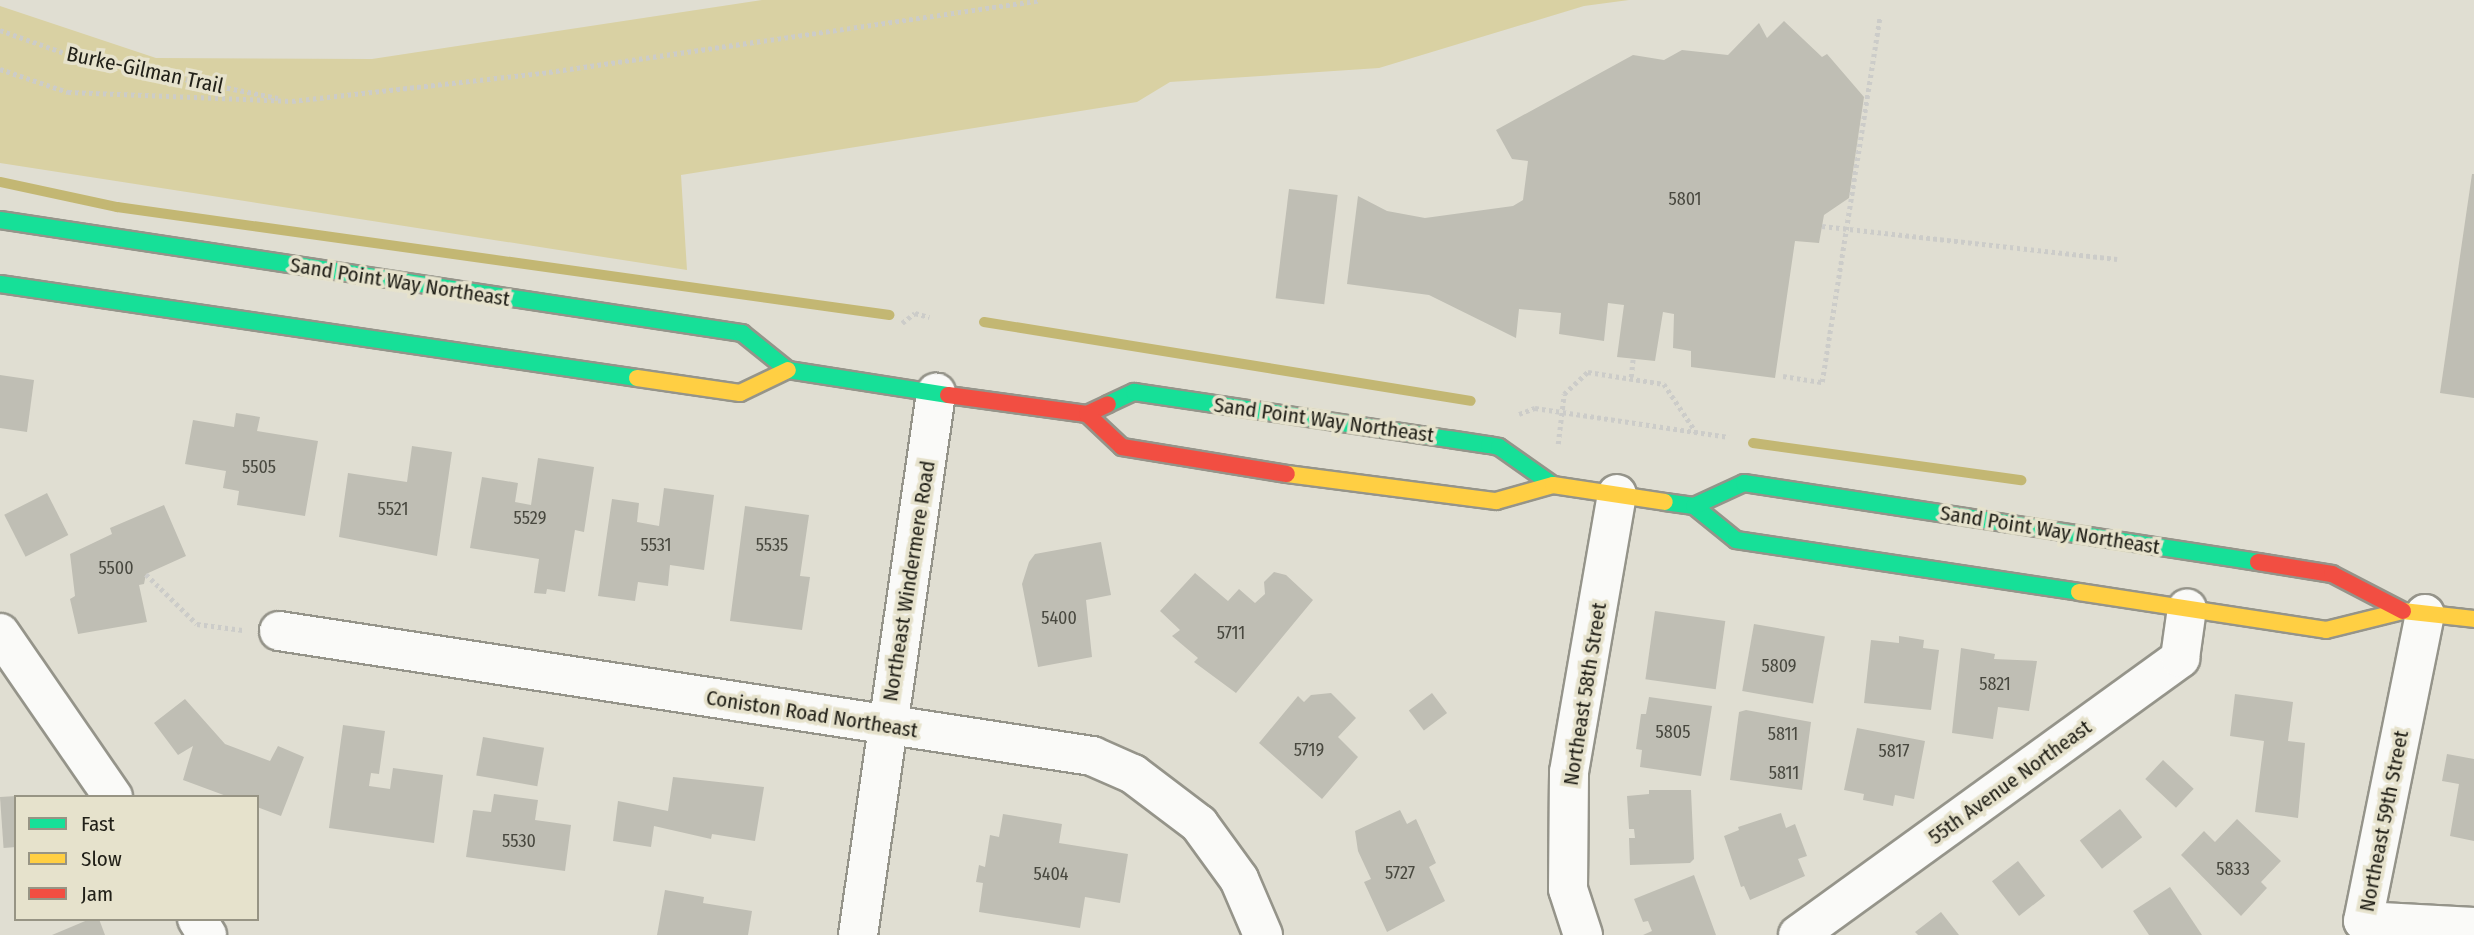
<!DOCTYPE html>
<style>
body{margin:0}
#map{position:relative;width:2474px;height:935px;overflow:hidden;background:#e0ded2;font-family:"Fira Sans Condensed",sans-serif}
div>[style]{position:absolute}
.green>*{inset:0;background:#d9d1a3}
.stream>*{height:10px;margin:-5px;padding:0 5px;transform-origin:5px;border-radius:5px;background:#c3b773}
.building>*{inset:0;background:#bfbeb4;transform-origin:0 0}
.path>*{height:4.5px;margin-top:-2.25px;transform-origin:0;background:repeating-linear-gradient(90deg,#ccccc9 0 3.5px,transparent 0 7px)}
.roads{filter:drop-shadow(2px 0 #95948a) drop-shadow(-2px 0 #95948a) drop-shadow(0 2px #95948a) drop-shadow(0 -2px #95948a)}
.street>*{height:38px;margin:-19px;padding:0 19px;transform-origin:19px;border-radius:19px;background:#fafaf8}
.fast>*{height:16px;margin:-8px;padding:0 8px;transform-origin:8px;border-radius:8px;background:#16e098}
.slow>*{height:16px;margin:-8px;padding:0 8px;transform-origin:8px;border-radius:8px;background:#ffcf43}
.jam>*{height:16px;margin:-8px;padding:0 8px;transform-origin:8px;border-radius:8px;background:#f24e42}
span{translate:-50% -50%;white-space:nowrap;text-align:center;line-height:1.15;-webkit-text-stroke:7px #e6e2cc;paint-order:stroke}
.number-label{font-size:18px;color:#48483f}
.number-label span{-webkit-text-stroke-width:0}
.street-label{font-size:21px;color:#212018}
.legend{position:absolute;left:14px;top:795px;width:245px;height:126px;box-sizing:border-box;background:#e6e2cc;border:2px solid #979484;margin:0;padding:9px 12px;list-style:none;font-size:21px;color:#212018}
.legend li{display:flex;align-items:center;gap:14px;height:35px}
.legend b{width:35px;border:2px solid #979484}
</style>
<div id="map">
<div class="green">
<i style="clip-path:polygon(762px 0,1629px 0,1584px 6px,1379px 68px,1170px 82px,1137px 102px,681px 175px,687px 270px,0 163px,0 6px,156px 58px,372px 59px)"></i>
</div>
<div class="stream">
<i style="left:0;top:182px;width:120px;rotate:12.1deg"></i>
<i style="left:117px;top:207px;width:780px;rotate:7.96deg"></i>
<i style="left:984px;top:322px;width:493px;rotate:9.2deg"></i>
<i style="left:1753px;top:443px;width:271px;rotate:7.9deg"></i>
</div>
<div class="building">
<i style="clip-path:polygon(1784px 21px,1822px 57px,1827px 54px,1864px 97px,1849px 198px,1824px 215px,1819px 243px,1795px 241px,1775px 378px,1691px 367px,1691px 351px,1673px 348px,1674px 314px,1663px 312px,1655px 361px,1617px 357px,1624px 305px,1608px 303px,1604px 341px,1559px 334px,1561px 313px,1519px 309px,1516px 338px,1429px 295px,1347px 284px,1358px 196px,1387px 211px,1425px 218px,1513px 206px,1523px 200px,1528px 161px,1512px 159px,1496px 130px,1633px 55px,1664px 60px,1682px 50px,1728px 55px,1759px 23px,1767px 38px)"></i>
<i style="clip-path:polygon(2472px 174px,2474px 174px,2474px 398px,2440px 393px)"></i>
<i style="left:1289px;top:189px;width:49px;height:110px;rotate:7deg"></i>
<i style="clip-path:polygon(0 375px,34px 380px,27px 432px,0 428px)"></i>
<i style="clip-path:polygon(236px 413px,260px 417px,257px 431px,318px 441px,305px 516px,237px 505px,239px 491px,223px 488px,226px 471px,185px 464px,193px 420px,234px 427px)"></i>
<i style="clip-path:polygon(412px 446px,452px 452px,437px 556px,339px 537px,348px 473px,407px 482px)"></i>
<i style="clip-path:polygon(538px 458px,594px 467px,584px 532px,575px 530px,565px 592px,547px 589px,546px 594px,534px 593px,539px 559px,470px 548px,482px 477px,518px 483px,515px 502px,531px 505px)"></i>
<i style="clip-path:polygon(664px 488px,714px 495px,704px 570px,670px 565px,668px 586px,638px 582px,635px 601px,598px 596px,612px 499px,639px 503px,637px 522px,659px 526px)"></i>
<i style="left:47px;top:493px;width:47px;height:48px;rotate:63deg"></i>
<i style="clip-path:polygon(164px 505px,186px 556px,146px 574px,144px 584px,139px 585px,147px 622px,78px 634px,70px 599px,75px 596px,70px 554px,112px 534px,110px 528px)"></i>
<i style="clip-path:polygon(745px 506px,809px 515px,800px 576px,810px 577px,802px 630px,730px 621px)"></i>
<i style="clip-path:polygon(1101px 542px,1111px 595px,1086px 600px,1092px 657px,1038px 667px,1022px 584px,1029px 562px,1035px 554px)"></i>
<i style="clip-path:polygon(1274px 572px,1286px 575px,1313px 600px,1236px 693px,1194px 662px,1198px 658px,1172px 636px,1180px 630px,1160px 611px,1195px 573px,1228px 601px,1239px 589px,1255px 603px,1265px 594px,1264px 582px)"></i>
<i style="left:1655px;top:611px;width:71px;height:69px;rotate:8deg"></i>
<i style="left:1754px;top:624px;width:72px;height:68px;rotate:10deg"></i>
<i style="clip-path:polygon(1899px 636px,1924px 640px,1923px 648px,1939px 650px,1931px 710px,1864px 703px,1871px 640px,1899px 643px)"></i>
<i style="clip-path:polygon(1961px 648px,1995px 654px,1994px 659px,2037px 661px,2029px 711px,1998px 707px,1993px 739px,1952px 733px)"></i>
<i style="clip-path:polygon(1331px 693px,1356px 718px,1338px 737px,1358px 757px,1322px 799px,1259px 743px,1298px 696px,1304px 702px,1311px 695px)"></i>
<i style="left:1432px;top:693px;width:25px;height:29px;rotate:53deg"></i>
<i style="clip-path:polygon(2235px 694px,2293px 702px,2288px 741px,2305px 743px,2298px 818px,2255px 812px,2264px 741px,2230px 736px)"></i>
<i style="clip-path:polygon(1649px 697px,1712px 706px,1701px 776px,1640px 767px,1642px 750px,1636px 749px,1641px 714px,1646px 714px)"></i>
<i style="clip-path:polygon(185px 699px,225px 744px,270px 761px,278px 746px,304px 757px,281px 816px,257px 807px,257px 797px,229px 797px,183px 780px,193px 746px,178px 755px,154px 723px)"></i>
<i style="clip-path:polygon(1746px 710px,1811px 722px,1802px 790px,1730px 780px,1739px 712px)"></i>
<i style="clip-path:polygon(343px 725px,385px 731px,379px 774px,371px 773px,369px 786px,390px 789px,393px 768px,443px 775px,434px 843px,329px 828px)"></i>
<i style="clip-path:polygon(1857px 728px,1925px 741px,1914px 799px,1895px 795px,1893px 806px,1863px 800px,1864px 794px,1844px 790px)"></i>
<i style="left:483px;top:737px;width:62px;height:39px;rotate:10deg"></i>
<i style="clip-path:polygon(2447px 754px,2474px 759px,2474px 841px,2450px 836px,2459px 784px,2442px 781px)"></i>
<i style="left:2163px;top:760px;width:42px;height:26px;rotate:43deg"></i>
<i style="clip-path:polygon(673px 777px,764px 787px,755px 841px,712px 834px,711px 839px,654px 826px,651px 847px,613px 841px,618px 801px,668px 811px)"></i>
<i style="clip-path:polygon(1649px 790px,1691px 790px,1694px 859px,1690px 863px,1630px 865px,1629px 838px,1635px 838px,1634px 829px,1629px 829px,1627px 796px,1649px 794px)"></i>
<i style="clip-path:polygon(494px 794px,538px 800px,535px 820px,571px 825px,565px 871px,466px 857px,473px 810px,491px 812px)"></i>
<i style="left:0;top:797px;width:16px;height:51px;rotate:-4deg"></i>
<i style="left:2120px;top:809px;width:36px;height:51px;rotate:52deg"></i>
<i style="clip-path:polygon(1400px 810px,1407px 824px,1416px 819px,1436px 863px,1429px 867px,1445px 901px,1387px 932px,1364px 882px,1371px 879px,1358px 851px,1355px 831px)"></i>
<i style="clip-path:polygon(1781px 813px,1786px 828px,1795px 824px,1807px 856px,1798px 859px,1805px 876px,1750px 900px,1744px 886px,1741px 887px,1724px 836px,1739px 830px,1738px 827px)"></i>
<i style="clip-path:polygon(1003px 814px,1062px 824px,1059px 843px,1128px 854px,1120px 903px,1085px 897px,1080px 928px,979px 912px,983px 883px,976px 882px,979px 865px,985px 867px,990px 835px,999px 837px)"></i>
<i style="clip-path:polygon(2237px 819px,2281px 861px,2261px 882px,2267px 888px,2241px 916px,2181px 855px,2204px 831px,2215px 842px)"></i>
<i style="left:2018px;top:861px;width:44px;height:33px;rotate:52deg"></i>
<i style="clip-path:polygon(1694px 875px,1716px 935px,1643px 935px,1652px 931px,1648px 921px,1643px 922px,1634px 899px)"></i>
<i style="clip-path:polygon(2170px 887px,2202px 935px,2149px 935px,2133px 911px)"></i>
<i style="clip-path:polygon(665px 890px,704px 897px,703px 903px,752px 911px,748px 935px,657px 935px)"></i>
<i style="clip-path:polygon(1941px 912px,1959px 935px,1918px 935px,1915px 932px)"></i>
<i style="clip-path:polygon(90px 919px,99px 919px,105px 935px,52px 935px)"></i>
</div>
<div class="path">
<i style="left:0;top:30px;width:81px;rotate:19.6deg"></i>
<i style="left:76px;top:57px;width:206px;rotate:11.5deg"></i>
<i style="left:0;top:69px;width:72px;rotate:18.7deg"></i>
<i style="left:68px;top:92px;width:224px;rotate:2.3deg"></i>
<i style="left:292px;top:101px;width:259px;rotate:-6.4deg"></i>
<i style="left:549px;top:72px;width:496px;rotate:-8.3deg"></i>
<i style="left:1822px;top:226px;width:297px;rotate:6.4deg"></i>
<i style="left:902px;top:323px;width:16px;rotate:-38deg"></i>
<i style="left:915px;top:313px;width:15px;rotate:16deg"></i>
<i style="left:1783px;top:376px;width:39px;rotate:9deg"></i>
<i style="left:1822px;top:382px;width:370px;rotate:-81deg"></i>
<i style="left:1631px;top:377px;width:18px;rotate:-84deg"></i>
<i style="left:1519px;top:414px;width:17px;rotate:-21deg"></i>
<i style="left:1535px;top:408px;width:196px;rotate:8.5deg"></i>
<i style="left:1558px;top:444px;width:50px;rotate:-83.2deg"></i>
<i style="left:1564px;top:394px;width:33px;rotate:-43deg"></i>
<i style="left:1588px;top:372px;width:77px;rotate:9deg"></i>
<i style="left:1664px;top:384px;width:58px;rotate:56.3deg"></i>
<i style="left:146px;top:574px;width:71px;rotate:44.4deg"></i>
<i style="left:197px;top:624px;width:46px;rotate:7.4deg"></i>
</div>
<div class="roads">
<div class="street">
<i style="left:2425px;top:614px;width:313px;rotate:101.4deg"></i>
<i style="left:2363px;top:921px;width:111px;rotate:3.1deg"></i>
<i style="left:279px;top:631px;width:823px;rotate:8.74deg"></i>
<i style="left:1092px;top:756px;width:45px;rotate:23.7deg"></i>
<i style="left:1133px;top:774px;width:83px;rotate:37.1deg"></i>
<i style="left:1199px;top:824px;width:68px;rotate:54deg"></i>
<i style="left:1239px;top:879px;width:61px;rotate:66.8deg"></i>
<i style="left:0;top:633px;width:199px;rotate:55.4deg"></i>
<i style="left:197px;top:919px;width:19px;rotate:58deg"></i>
<i style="left:858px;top:935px;width:548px;rotate:-81.81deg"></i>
<i style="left:1583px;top:935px;width:48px;rotate:-108.1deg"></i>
<i style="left:1568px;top:889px;width:117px;rotate:-89.5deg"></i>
<i style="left:1569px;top:772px;width:282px;rotate:-80.2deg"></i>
<i style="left:1798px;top:935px;width:472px;rotate:-35.9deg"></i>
<i style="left:2180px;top:658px;width:50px;rotate:-82deg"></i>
</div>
<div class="fast">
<i style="left:0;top:220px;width:751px;rotate:8.66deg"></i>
<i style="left:742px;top:333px;width:59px;rotate:38.8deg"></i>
<i style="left:788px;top:370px;width:162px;rotate:8.9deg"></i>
<i style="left:0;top:284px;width:644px;rotate:8.39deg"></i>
<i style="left:1108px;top:404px;width:29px;rotate:-25deg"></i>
<i style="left:1134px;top:392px;width:359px;rotate:8.5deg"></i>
<i style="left:1489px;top:445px;width:10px;rotate:11deg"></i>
<i style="left:1499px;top:447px;width:66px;rotate:35.1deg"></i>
<i style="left:1665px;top:502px;width:29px;rotate:8deg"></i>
<i style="left:1694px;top:506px;width:54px;rotate:39deg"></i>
<i style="left:1736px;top:540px;width:347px;rotate:8.6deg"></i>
<i style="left:1694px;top:506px;width:55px;rotate:-24.7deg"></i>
<i style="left:1744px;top:483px;width:520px;rotate:8.74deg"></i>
</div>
<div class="slow">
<i style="left:637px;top:378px;width:104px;rotate:8.3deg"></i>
<i style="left:740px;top:393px;width:53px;rotate:-25.6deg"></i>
<i style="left:1287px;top:474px;width:211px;rotate:7.4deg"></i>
<i style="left:1496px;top:501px;width:59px;rotate:-15.7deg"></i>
<i style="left:1553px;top:485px;width:113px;rotate:8.6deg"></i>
<i style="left:2079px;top:592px;width:250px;rotate:8.7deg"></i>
<i style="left:2326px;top:630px;width:79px;rotate:-13.9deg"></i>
<i style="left:2403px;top:611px;width:71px;rotate:6.4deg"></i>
</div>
<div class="jam">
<i style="left:948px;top:395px;width:140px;rotate:7.8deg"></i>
<i style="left:1087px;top:414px;width:23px;rotate:-25deg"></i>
<i style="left:1087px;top:414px;width:48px;rotate:43.3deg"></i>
<i style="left:1122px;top:447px;width:167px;rotate:9.3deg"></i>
<i style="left:2258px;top:562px;width:75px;rotate:9.2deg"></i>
<i style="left:2332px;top:574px;width:80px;rotate:27.5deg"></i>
</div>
</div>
<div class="number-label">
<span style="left:1685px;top:199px">5801</span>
<span style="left:259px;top:467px">5505</span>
<span style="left:393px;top:509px">5521</span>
<span style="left:530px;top:518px">5529</span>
<span style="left:656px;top:545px">5531</span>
<span style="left:772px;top:545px">5535</span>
<span style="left:116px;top:568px">5500</span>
<span style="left:1059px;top:618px">5400</span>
<span style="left:1231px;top:633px">5711</span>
<span style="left:1779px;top:666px">5809</span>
<span style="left:1995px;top:684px">5821</span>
<span style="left:1673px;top:732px">5805</span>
<span style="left:1783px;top:734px">5811</span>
<span style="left:1309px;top:750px">5719</span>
<span style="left:1894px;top:751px">5817</span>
<span style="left:1784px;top:773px">5811</span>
<span style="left:519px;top:841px">5530</span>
<span style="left:2233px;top:869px">5833</span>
<span style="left:1400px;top:873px">5727</span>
<span style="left:1051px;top:874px">5404</span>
</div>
<div class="street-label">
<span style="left:145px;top:70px;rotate:12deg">Burke-Gilman Trail</span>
<span style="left:400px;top:282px;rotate:9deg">Sand Point Way Northeast</span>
<span style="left:1324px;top:420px;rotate:8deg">Sand Point Way Northeast</span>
<span style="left:2050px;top:530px;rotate:9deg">Sand Point Way Northeast</span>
<span style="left:909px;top:581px;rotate:-81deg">Northeast Windermere Road</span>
<span style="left:1585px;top:694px;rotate:-81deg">Northeast 58th Street</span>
<span style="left:812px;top:714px;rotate:9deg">Coniston Road Northeast</span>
<span style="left:2010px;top:782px;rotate:-36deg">55th Avenue Northeast</span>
<span style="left:2384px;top:821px;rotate:-79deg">Northeast 59th Street</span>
</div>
<ul class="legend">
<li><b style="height:9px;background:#16e098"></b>Fast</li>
<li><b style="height:9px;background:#ffcf43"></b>Slow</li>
<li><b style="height:9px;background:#f24e42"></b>Jam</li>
</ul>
</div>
